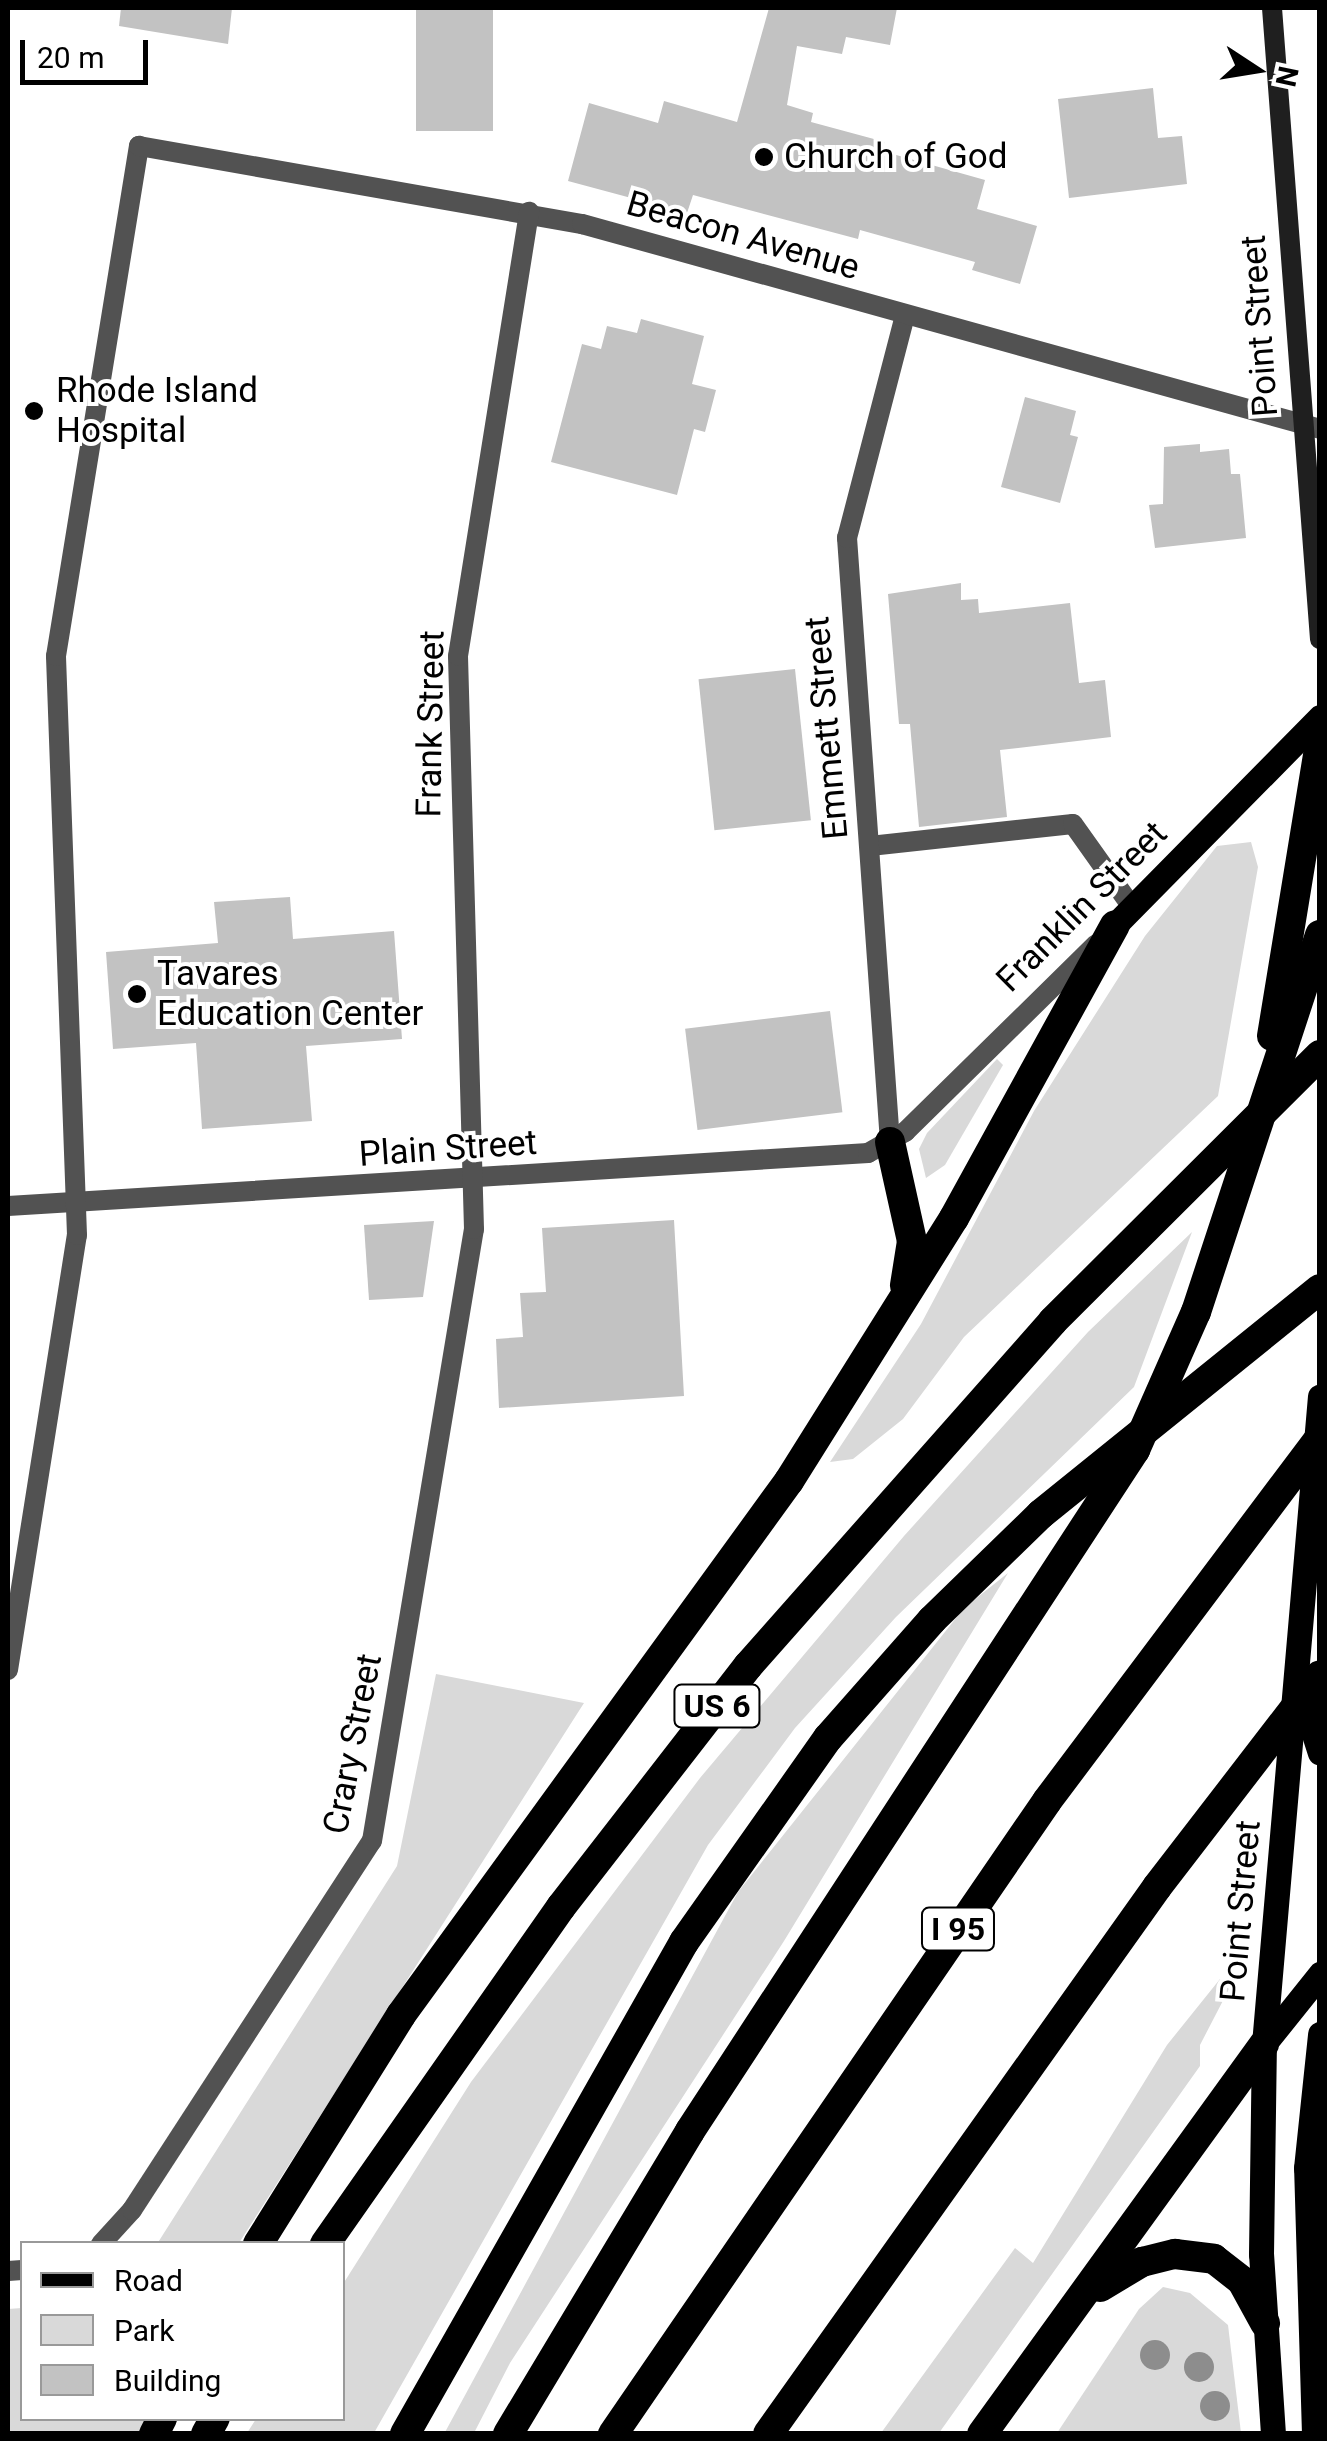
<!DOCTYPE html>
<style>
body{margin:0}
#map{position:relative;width:1327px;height:2441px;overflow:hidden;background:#fff;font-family:Roboto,sans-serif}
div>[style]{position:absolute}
.green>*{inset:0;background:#d9d9d9}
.building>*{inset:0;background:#c2c2c2;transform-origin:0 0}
.lane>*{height:20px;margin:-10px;padding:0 10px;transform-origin:10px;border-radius:10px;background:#525252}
.street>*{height:20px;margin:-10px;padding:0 10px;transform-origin:10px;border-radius:10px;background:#525252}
.secondary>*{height:20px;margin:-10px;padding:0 10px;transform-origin:10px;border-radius:10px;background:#1f1f1f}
.primary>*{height:25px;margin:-12.5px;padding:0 12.5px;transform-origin:12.5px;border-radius:12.5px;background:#000}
.highway>*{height:30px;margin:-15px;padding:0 15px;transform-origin:15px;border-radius:15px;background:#000}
.trees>*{width:30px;height:30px;margin:-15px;border-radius:50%;background:#8d8d8d}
.dots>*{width:28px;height:28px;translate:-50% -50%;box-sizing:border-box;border:5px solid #fff;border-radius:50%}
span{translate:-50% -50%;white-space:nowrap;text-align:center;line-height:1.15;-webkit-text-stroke:8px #fff;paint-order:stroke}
.shield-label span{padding:2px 8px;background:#fff;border:2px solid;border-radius:8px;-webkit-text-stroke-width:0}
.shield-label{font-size:32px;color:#000;font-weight:700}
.poi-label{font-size:35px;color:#000}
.left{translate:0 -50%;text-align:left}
.street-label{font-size:35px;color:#000}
.frame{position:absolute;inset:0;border:10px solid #000;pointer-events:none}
.legend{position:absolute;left:20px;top:2241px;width:325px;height:180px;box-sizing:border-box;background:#fff;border:2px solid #999;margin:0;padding:12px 18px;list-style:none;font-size:30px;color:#000}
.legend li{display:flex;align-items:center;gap:20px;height:50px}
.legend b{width:50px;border:2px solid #999}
.north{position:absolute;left:1207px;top:20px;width:100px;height:100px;-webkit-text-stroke:8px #fff;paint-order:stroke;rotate:102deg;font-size:28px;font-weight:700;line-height:40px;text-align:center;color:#000}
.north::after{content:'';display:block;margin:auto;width:35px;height:45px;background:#000;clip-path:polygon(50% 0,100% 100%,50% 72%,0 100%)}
.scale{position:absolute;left:20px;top:40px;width:128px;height:45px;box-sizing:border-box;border:5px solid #000;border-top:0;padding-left:12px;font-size:30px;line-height:35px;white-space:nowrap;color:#000;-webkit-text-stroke:8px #fff;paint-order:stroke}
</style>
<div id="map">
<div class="green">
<i style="clip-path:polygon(1251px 842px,1258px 867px,1218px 1096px,964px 1337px,903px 1419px,853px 1459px,830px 1462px,921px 1324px,1034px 1111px,1145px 936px,1217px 846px)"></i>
<i style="clip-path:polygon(997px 1059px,1003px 1065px,945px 1165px,926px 1178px,919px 1149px,927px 1133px)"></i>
<i style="clip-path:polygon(1192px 1232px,1134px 1387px,896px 1617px,795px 1728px,708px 1845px,374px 2433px,247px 2433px,256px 2419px,342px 2418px,343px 2284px,471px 2082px,700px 1778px,904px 1536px,1088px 1332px)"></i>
<i style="clip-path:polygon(1008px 1573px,784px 1941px,510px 2363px,474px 2433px,444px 2434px,738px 1892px,964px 1608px)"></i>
<i style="clip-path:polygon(436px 1674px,584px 1703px,239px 2243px,157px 2244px,397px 1866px)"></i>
<i style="clip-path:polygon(1220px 1979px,1229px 1989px,1200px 2045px,1200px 2066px,939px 2433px,881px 2433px,1015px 2248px,1033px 2263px,1167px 2045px)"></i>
<i style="clip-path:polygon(1163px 2287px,1190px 2293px,1228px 2325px,1241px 2433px,1057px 2433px,1139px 2309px)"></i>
<i style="clip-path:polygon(22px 2308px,22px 2418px,140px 2419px,165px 2433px,8px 2433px,8px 2309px)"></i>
</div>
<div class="building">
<i style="clip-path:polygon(121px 8px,232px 8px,228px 44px,119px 26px)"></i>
<i style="left:416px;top:8px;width:77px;height:123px"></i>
<i style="clip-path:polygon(769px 8px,897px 8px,890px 45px,846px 37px,842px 54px,797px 46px,787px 105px,813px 113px,811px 122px,885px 142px,882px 151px,985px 180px,977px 209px,1037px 226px,1020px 284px,972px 270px,975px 262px,860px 230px,858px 239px,693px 195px,687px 213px,568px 181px,589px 103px,658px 123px,664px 101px,737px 122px)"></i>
<i style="clip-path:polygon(1153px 88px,1158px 138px,1182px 136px,1187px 184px,1069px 198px,1058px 99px)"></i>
<i style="clip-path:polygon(641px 319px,704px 336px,692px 384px,716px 390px,705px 432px,694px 429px,677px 495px,551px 462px,582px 344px,601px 349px,607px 326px,637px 333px)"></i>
<i style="clip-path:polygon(1025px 397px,1076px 411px,1070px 435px,1078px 437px,1060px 503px,1001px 487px)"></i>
<i style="clip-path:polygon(1200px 444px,1200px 452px,1229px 449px,1231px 474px,1240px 474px,1246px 538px,1155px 548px,1149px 505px,1163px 504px,1164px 447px)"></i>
<i style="clip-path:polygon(961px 583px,961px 600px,978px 599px,979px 613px,1070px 603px,1079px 683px,1105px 680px,1111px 737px,1000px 750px,1007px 817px,919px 827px,910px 724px,899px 724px,888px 594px)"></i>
<i style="left:795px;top:669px;width:152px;height:97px;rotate:84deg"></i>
<i style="clip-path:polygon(290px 897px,293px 939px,394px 931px,402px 1039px,306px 1046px,312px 1121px,202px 1129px,196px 1043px,113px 1049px,106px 952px,218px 943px,214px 902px)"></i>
<i style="left:830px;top:1011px;width:102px;height:146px;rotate:83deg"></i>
<i style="clip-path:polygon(674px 1220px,684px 1396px,499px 1408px,496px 1339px,523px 1337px,520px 1293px,546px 1292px,542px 1228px)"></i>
<i style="clip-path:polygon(434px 1221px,423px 1297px,369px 1300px,364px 1225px)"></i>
</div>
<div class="lane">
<i style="left:870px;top:846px;width:204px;rotate:-6.2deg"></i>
<i style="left:1073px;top:824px;width:102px;rotate:54.6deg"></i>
</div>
<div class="street">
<i style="left:890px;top:1142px;width:606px;rotate:-94.07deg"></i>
<i style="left:847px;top:538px;width:230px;rotate:-75.4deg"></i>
<i style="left:8px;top:1206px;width:862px;rotate:-3.53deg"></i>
<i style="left:868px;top:1153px;width:43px;rotate:-29.6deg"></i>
<i style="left:905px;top:1132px;width:268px;rotate:-44.5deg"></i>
<i style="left:8px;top:1670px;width:440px;rotate:-81deg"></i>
<i style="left:77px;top:1235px;width:579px;rotate:-92.08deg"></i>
<i style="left:56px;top:656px;width:517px;rotate:-80.76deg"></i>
<i style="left:139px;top:146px;width:450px;rotate:10deg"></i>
<i style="left:582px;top:224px;width:766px;rotate:15.52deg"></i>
<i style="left:101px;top:2244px;width:46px;rotate:-47.6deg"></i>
<i style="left:132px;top:2210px;width:440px;rotate:-57deg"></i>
<i style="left:372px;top:1841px;width:620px;rotate:-80.54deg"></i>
<i style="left:474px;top:1229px;width:573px;rotate:-91.6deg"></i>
<i style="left:458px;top:656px;width:450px;rotate:-80.9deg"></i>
<i style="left:8px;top:2271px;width:14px;rotate:-4deg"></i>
</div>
<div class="secondary">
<i style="left:1272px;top:8px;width:633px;rotate:85.65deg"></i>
</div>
<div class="primary">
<i style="left:1115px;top:925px;width:292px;rotate:-45.4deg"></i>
<i style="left:1305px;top:1706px;width:49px;rotate:72.3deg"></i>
<i style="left:1264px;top:2044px;width:90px;rotate:-51.3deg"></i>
<i style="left:1273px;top:2434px;width:180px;rotate:-93.8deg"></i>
<i style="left:1261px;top:2254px;width:210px;rotate:-89.2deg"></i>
<i style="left:1264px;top:2044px;width:650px;rotate:-85.06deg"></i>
<i style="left:1314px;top:2434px;width:266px;rotate:-91.7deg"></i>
<i style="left:1306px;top:2168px;width:135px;rotate:-84deg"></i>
</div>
<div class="highway">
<i style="left:1272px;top:1036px;width:297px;rotate:-80.7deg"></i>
<i style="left:890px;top:1142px;width:101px;rotate:77.5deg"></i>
<i style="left:912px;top:1241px;width:45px;rotate:99deg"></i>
<i style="left:258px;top:2244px;width:270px;rotate:-58deg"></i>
<i style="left:401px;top:2015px;width:660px;rotate:-54deg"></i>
<i style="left:789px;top:1481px;width:310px;rotate:-57.9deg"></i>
<i style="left:954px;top:1218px;width:334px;rotate:-61.2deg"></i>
<i style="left:325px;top:2244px;width:411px;rotate:-55deg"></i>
<i style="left:561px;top:1907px;width:305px;rotate:-52.2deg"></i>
<i style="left:748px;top:1666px;width:460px;rotate:-48.5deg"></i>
<i style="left:1053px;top:1321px;width:377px;rotate:-44.9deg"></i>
<i style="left:1100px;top:2287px;width:49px;rotate:-30.8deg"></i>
<i style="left:1142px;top:2262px;width:34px;rotate:-14deg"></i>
<i style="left:1175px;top:2254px;width:39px;rotate:7deg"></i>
<i style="left:1214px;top:2259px;width:36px;rotate:38deg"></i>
<i style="left:1242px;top:2281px;width:48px;rotate:61.3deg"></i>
<i style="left:154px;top:2434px;width:18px;rotate:-63deg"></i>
<i style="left:206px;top:2434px;width:18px;rotate:-61deg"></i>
<i style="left:405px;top:2434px;width:566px;rotate:-60.44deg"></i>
<i style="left:684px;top:1942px;width:250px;rotate:-54.8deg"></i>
<i style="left:828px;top:1738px;width:157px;rotate:-48.6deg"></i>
<i style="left:932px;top:1620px;width:152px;rotate:-44.2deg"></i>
<i style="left:1041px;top:1514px;width:358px;rotate:-38.9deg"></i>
<i style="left:508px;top:2434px;width:353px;rotate:-59deg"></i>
<i style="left:690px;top:2131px;width:814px;rotate:-56.84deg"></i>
<i style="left:1135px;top:1450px;width:151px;rotate:-66.2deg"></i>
<i style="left:1196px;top:1312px;width:397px;rotate:-71.8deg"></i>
<i style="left:613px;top:2434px;width:767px;rotate:-55.56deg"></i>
<i style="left:1047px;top:1801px;width:455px;rotate:-53.1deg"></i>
<i style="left:768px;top:2434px;width:671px;rotate:-54.58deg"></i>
<i style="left:1157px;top:1887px;width:267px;rotate:-52.4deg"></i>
<i style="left:982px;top:2434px;width:481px;rotate:-54.1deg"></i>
</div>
<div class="trees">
<i style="left:1155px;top:2355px"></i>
<i style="left:1199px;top:2367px"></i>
<i style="left:1215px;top:2406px"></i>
</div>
<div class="dots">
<i style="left:764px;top:157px;background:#000"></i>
<i style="left:34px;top:411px;background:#000"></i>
<i style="left:137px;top:994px;background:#000"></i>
</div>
<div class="shield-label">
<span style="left:717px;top:1706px">US 6</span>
<span style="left:958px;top:1929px">I 95</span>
</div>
<div class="poi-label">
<span class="left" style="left:784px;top:157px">Church of God</span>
<span class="left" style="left:56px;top:411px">Rhode Island<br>Hospital</span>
<span class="left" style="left:157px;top:994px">Tavares<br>Education Center</span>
</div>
<div class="street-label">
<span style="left:743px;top:236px;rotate:16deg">Beacon Avenue</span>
<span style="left:1260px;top:326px;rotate:-94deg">Point Street</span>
<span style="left:431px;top:724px;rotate:-89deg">Frank Street</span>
<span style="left:827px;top:728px;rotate:-95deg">Emmett Street</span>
<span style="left:1082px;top:907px;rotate:-45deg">Franklin Street</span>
<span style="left:448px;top:1149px;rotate:-4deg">Plain Street</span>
<span style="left:353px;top:1744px;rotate:-79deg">Crary Street</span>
<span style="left:1241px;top:1911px;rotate:-85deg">Point Street</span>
</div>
<div class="frame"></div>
<ul class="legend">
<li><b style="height:12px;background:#000"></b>Road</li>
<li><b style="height:28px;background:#d9d9d9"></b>Park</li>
<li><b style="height:28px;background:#c2c2c2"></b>Building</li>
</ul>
<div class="north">N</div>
<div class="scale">20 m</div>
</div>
